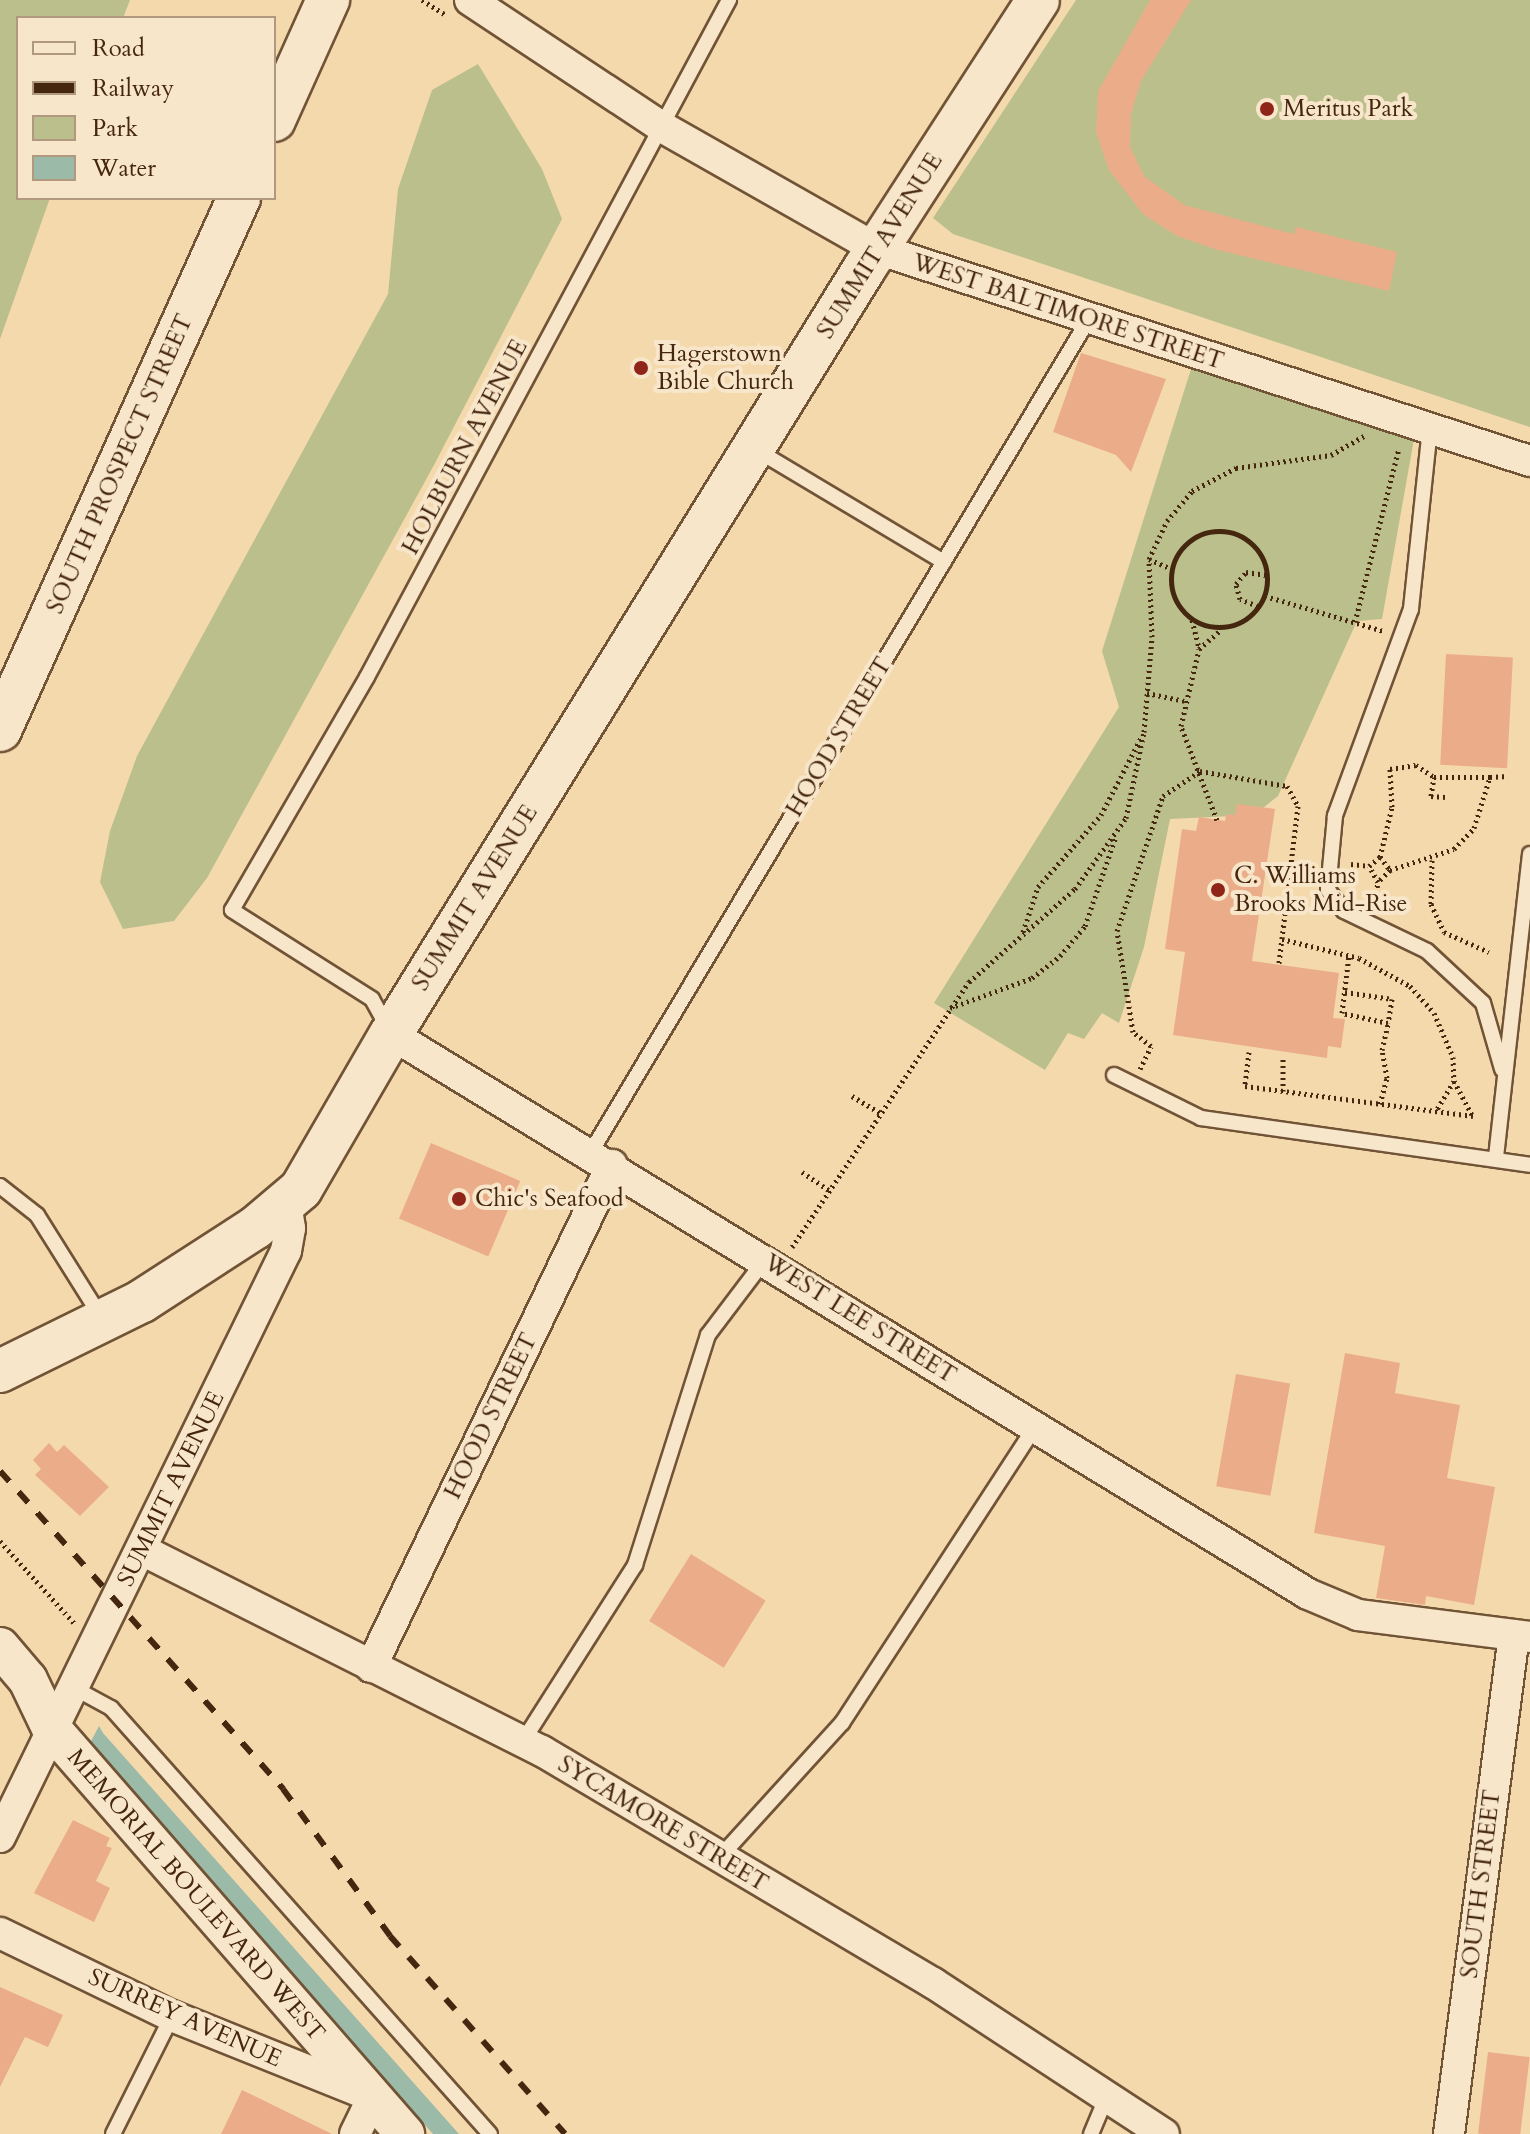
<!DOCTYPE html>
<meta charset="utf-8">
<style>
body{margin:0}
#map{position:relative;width:1530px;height:2134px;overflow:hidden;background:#f4d9ad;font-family:Cardo,serif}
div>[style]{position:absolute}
.green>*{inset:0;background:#babf8b}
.water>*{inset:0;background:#9cbaa8}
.building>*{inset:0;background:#ebad89;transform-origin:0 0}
.path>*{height:5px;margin-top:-2.5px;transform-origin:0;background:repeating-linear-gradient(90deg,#45260f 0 2px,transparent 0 6px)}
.path>.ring{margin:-2.5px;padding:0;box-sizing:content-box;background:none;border:5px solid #45260f;border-radius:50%}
.roads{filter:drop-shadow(2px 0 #715336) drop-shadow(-2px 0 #715336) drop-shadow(0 2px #715336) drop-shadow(0 -2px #715336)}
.service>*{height:14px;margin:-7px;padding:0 7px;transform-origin:7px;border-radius:7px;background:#f8e6ca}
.minor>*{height:30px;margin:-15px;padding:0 15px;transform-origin:15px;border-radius:15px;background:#f8e6ca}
.tertiary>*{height:38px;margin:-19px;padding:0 19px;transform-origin:19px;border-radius:19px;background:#f8e6ca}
.secondary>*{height:42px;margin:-21px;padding:0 21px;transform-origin:21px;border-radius:21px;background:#f8e6ca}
.rail>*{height:6px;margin-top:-3px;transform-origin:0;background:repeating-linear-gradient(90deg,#45260f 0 14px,transparent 0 28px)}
.dots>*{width:22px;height:22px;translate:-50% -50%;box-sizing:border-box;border:4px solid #f8e6ca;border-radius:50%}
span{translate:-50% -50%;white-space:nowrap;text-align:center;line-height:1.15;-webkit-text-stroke:8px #f8e6ca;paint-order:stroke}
.poi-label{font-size:24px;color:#45260f}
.left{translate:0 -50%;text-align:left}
.street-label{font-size:24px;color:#45260f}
.legend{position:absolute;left:16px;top:16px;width:260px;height:184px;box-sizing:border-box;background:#f8e6ca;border:2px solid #b0997f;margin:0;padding:10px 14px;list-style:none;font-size:24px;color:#45260f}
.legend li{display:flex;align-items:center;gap:16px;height:40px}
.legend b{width:40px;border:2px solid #b0997f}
</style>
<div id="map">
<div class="green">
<i style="clip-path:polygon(0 0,130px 0,123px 18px,18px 18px,18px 198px,50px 198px,0 339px)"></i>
<i style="clip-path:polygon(1076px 0,1530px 0,1530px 427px,953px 234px,933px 218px)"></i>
<i style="clip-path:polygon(478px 64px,542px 169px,562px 219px,434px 465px,207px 878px,174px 921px,123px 929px,100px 882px,110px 831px,137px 756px,388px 294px,398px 189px,432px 90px)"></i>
<i style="clip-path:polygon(1192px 366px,1414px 439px,1382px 619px,1357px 621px,1278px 796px,1254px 815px,1170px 819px,1144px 947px,1119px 1023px,1102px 1013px,1084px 1039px,1068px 1033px,1045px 1070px,934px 1003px,1119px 707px,1102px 651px)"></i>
</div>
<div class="water">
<i style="clip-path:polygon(99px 1726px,103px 1733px,459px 2134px,433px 2134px,89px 1745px)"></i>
</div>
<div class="building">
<i style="clip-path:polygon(1150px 0,1191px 0,1141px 81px,1131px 114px,1130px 147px,1144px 176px,1184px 205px,1294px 234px,1296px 227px,1397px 252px,1389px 291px,1218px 250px,1177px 236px,1143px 214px,1109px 170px,1096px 132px,1098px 91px)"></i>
<i style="clip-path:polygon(1081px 353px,1166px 379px,1131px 472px,1116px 455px,1053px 432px)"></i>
<i style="left:1446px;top:654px;width:67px;height:111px;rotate:3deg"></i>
<i style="clip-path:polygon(1237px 804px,1275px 809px,1252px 961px,1339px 973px,1333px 1018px,1345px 1019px,1341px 1048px,1328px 1046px,1327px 1058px,1173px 1035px,1185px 952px,1165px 949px,1182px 829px,1196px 831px,1199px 817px,1225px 821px,1226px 814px,1235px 815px)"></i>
<i style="left:431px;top:1143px;width:97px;height:82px;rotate:23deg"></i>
<i style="clip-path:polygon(1345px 1353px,1400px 1363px,1395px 1393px,1460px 1405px,1447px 1478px,1495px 1487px,1474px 1605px,1426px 1596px,1425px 1605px,1376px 1598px,1385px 1546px,1314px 1533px)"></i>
<i style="left:1236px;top:1374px;width:55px;height:114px;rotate:10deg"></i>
<i style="clip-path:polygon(49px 1443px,57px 1452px,64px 1445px,109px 1487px,80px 1516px,35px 1475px,41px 1469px,33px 1460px)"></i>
<i style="left:691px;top:1554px;width:88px;height:79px;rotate:32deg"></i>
<i style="clip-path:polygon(73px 1820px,110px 1838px,106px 1846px,112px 1848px,96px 1881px,110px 1888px,94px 1922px,34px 1893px)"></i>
<i style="clip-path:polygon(0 1987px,63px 2015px,48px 2047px,25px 2037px,0 2087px)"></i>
<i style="left:1488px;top:2052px;width:42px;height:82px;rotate:7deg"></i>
<i style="clip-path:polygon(242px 2090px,332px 2134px,221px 2134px)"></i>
</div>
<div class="path">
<i style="left:422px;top:0;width:28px;rotate:32deg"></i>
<i class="ring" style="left:1171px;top:531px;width:91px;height:91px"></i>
<i style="left:1149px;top:559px;width:24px;rotate:24deg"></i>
<i style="left:1265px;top:596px;width:123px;rotate:16.5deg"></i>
<i style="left:1258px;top:606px;width:19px;rotate:-159deg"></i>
<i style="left:1240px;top:599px;width:16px;rotate:-105deg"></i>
<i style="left:1236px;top:584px;width:16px;rotate:-50deg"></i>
<i style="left:1246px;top:572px;width:21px;rotate:8deg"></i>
<i style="left:1192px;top:620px;width:29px;rotate:76deg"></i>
<i style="left:1355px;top:622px;width:179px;rotate:-75.8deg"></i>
<i style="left:1147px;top:693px;width:38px;rotate:12deg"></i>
<i style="left:1445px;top:797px;width:14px;rotate:-176deg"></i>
<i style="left:1431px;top:796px;width:19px;rotate:-81deg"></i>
<i style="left:1434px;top:777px;width:56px"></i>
<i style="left:1217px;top:820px;width:101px;rotate:-111deg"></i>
<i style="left:1181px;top:726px;width:79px;rotate:-76.8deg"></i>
<i style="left:1199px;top:649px;width:29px;rotate:-41deg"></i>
<i style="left:1380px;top:857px;width:51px;rotate:-76.5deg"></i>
<i style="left:1392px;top:807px;width:38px;rotate:-93deg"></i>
<i style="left:1390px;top:769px;width:26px;rotate:-9deg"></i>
<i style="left:1416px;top:765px;width:22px;rotate:34deg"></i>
<i style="left:1432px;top:860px;width:44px;rotate:91.3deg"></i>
<i style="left:1431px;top:904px;width:31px;rotate:65deg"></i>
<i style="left:1444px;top:932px;width:49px;rotate:24deg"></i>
<i style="left:1351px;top:864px;width:18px;rotate:6deg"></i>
<i style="left:1369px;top:866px;width:14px;rotate:-39deg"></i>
<i style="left:1380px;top:857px;width:16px;rotate:52deg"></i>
<i style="left:1390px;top:870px;width:17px;rotate:135deg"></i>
<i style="left:1378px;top:882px;width:18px;rotate:-119deg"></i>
<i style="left:1390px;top:870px;width:67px;rotate:-18.2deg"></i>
<i style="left:1454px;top:849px;width:29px;rotate:-46deg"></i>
<i style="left:1474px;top:828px;width:53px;rotate:-72.6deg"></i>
<i style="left:1490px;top:777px;width:18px;rotate:-3deg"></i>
<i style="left:1375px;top:905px;width:23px;rotate:-83deg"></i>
<i style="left:1023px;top:932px;width:47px;rotate:-71.6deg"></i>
<i style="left:1038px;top:887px;width:96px;rotate:-48.8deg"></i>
<i style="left:1101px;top:815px;width:89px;rotate:-62.6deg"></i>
<i style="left:1282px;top:939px;width:79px;rotate:13.9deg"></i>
<i style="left:1359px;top:958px;width:58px;rotate:28.8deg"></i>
<i style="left:1410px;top:986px;width:36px;rotate:48deg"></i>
<i style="left:1434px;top:1013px;width:48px;rotate:66.6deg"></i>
<i style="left:1453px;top:1057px;width:24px;rotate:88deg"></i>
<i style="left:1454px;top:1081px;width:35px;rotate:121deg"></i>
<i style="left:1345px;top:992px;width:48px;rotate:8.5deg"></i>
<i style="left:1392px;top:999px;width:24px;rotate:99deg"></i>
<i style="left:1388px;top:1023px;width:47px;rotate:-167.7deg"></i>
<i style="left:1342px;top:1013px;width:58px;rotate:-83.1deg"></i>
<i style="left:950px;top:1008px;width:87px;rotate:-20.1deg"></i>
<i style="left:1032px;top:978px;width:36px;rotate:-38deg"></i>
<i style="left:1060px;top:956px;width:39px;rotate:-50deg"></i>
<i style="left:1085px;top:926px;width:95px;rotate:-71deg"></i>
<i style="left:1249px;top:1052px;width:34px;rotate:97deg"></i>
<i style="left:1245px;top:1086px;width:230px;rotate:7.5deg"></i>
<i style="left:1140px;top:1069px;width:25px;rotate:-64deg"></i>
<i style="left:1151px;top:1046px;width:23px;rotate:-142deg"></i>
<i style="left:1133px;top:1032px;width:102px;rotate:-99deg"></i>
<i style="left:1117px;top:931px;width:143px;rotate:-71.2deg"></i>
<i style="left:1163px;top:796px;width:45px;rotate:-34deg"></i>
<i style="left:1200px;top:771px;width:88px;rotate:9.8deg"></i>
<i style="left:1287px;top:786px;width:23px;rotate:61deg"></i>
<i style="left:1298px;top:806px;width:159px;rotate:96.9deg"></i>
<i style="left:1454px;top:1081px;width:38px;rotate:62deg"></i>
<i style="left:1283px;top:1091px;width:34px;rotate:-90deg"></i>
<i style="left:852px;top:1096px;width:33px;rotate:31deg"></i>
<i style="left:1380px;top:1104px;width:27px;rotate:-75deg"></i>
<i style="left:1387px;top:1078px;width:28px;rotate:-100deg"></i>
<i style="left:1382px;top:1050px;width:28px;rotate:-77deg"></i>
<i style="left:802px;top:1172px;width:32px;rotate:34deg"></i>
<i style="left:792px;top:1247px;width:319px;rotate:-56.3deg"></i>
<i style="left:969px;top:982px;width:141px;rotate:-41.3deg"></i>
<i style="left:1075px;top:889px;width:87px;rotate:-54.3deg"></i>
<i style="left:1126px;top:818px;width:88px;rotate:-78.2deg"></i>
<i style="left:1144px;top:732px;width:95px;rotate:-85.2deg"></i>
<i style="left:1152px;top:637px;width:78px;rotate:-92.2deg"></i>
<i style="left:1149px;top:559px;width:42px;rotate:-64.7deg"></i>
<i style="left:1167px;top:521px;width:39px;rotate:-50deg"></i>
<i style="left:1192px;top:491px;width:50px;rotate:-27.6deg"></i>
<i style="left:1236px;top:468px;width:96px;rotate:-7.8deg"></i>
<i style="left:1331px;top:455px;width:38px;rotate:-30deg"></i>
<i style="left:0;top:1541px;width:112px;rotate:47.9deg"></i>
</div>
<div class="roads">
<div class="service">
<i style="left:1430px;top:428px;width:182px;rotate:96deg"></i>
<i style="left:1411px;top:609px;width:221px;rotate:110.2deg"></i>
<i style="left:1335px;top:816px;width:74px;rotate:95.4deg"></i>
<i style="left:1328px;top:890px;width:26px;rotate:53deg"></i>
<i style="left:1344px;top:911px;width:92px;rotate:25.7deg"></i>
<i style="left:1427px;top:951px;width:76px;rotate:42.9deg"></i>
<i style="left:1483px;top:1003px;width:69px;rotate:73.9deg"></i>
<i style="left:755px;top:449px;width:220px;rotate:30.9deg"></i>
<i style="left:388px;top:1028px;width:33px;rotate:-119deg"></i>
<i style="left:372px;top:999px;width:166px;rotate:-147.6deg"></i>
<i style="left:232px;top:910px;width:269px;rotate:-59.9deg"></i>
<i style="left:367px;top:677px;width:768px;rotate:-61.87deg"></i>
<i style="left:1114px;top:1075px;width:97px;rotate:26.3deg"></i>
<i style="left:1201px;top:1118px;width:332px;rotate:8.1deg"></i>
<i style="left:591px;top:1152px;width:967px;rotate:-59.14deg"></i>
<i style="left:1496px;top:1157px;width:305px;rotate:-83.6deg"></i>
<i style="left:0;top:1186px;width:47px;rotate:38.1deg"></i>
<i style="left:37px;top:1215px;width:120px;rotate:57.9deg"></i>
<i style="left:74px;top:1688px;width:42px;rotate:28.4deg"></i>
<i style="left:111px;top:1708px;width:570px;rotate:48.34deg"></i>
<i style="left:523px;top:1741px;width:209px;rotate:-57.5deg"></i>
<i style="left:635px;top:1565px;width:241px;rotate:-72.4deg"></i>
<i style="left:708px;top:1335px;width:93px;rotate:-52.9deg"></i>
<i style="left:719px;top:1858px;width:183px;rotate:-47.7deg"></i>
<i style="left:842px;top:1723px;width:353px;rotate:-56.9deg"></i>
<i style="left:113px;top:2134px;width:132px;rotate:-63.4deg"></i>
<i style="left:1091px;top:2134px;width:41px;rotate:-67.2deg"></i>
</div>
<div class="minor">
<i style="left:470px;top:0;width:230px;rotate:33.5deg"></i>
<i style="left:662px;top:127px;width:247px;rotate:29.6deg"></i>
<i style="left:877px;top:249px;width:687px;rotate:17.99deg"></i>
<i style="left:391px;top:1034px;width:1074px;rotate:31.41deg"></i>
<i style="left:1308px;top:1594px;width:54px;rotate:22.8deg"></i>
<i style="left:1358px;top:1615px;width:173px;rotate:7.3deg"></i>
<i style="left:142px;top:1550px;width:448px;rotate:26.7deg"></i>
<i style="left:542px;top:1751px;width:455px;rotate:30.7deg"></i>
<i style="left:933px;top:1983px;width:276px;rotate:33.2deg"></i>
<i style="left:371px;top:1667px;width:557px;rotate:-64.36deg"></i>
<i style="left:0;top:1837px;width:652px;rotate:-63.99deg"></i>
<i style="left:286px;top:1251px;width:23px;rotate:-80deg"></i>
<i style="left:290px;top:1228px;width:24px;rotate:-99deg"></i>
<i style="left:0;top:1933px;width:191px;rotate:25.8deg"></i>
<i style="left:172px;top:2016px;width:217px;rotate:21.9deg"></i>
<i style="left:373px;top:2097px;width:41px;rotate:115.9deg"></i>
<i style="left:1449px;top:2134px;width:503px;rotate:-82.58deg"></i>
</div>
<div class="tertiary">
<i style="left:0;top:1647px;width:43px;rotate:49.7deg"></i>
<i style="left:28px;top:1680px;width:53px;rotate:64.4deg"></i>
<i style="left:51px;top:1728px;width:539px;rotate:48.91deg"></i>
</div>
<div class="secondary">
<i style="left:274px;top:120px;width:132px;rotate:-65.8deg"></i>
<i style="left:0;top:730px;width:583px;rotate:-65.81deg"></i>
<i style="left:0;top:1371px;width:158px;rotate:-26.2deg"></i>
<i style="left:142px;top:1301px;width:135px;rotate:-32.9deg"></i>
<i style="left:255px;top:1228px;width:60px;rotate:-40.3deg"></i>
<i style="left:301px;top:1189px;width:179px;rotate:-59.9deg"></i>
<i style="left:391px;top:1034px;width:899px;rotate:-58.27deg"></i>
<i style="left:864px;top:269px;width:320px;rotate:-57.1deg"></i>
</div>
</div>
<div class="rail">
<i style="left:0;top:1471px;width:426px;rotate:48.3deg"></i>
<i style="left:283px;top:1789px;width:182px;rotate:53.9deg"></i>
<i style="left:390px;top:1936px;width:264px;rotate:48.5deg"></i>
</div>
<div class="dots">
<i style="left:1267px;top:109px;background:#8f2418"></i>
<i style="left:641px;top:368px;background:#8f2418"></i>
<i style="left:1218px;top:890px;background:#8f2418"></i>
<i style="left:459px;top:1199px;background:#8f2418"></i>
</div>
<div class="poi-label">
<span class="left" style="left:1283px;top:109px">Meritus Park</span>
<span class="left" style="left:657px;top:368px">Hagerstown<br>Bible Church</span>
<span class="left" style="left:1234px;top:890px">C. Williams<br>Brooks Mid‐Rise</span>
<span class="left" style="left:475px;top:1199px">Chic's Seafood</span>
</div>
<div class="street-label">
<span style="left:880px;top:246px;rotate:-58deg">SUMMIT AVENUE</span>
<span style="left:1068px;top:312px;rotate:18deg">WEST BALTIMORE STREET</span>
<span style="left:465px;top:447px;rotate:-62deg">HOLBURN AVENUE</span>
<span style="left:120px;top:464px;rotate:-66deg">SOUTH PROSPECT STREET</span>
<span style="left:839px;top:737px;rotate:-59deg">HOOD STREET</span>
<span style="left:475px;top:898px;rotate:-58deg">SUMMIT AVENUE</span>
<span style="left:860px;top:1319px;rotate:32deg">WEST LEE STREET</span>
<span style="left:491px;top:1416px;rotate:-64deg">HOOD STREET</span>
<span style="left:171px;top:1489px;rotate:-64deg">SUMMIT AVENUE</span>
<span style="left:663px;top:1824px;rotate:31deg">SYCAMORE STREET</span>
<span style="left:1481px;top:1884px;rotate:-83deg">SOUTH STREET</span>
<span style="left:196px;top:1895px;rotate:49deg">MEMORIAL BOULEVARD WEST</span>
<span style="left:185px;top:2018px;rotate:24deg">SURREY AVENUE</span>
</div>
<ul class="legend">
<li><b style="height:10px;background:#f8e6ca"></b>Road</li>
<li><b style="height:10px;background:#45260f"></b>Railway</li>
<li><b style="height:22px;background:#babf8b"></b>Park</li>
<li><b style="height:22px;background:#9cbaa8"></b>Water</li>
</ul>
</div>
